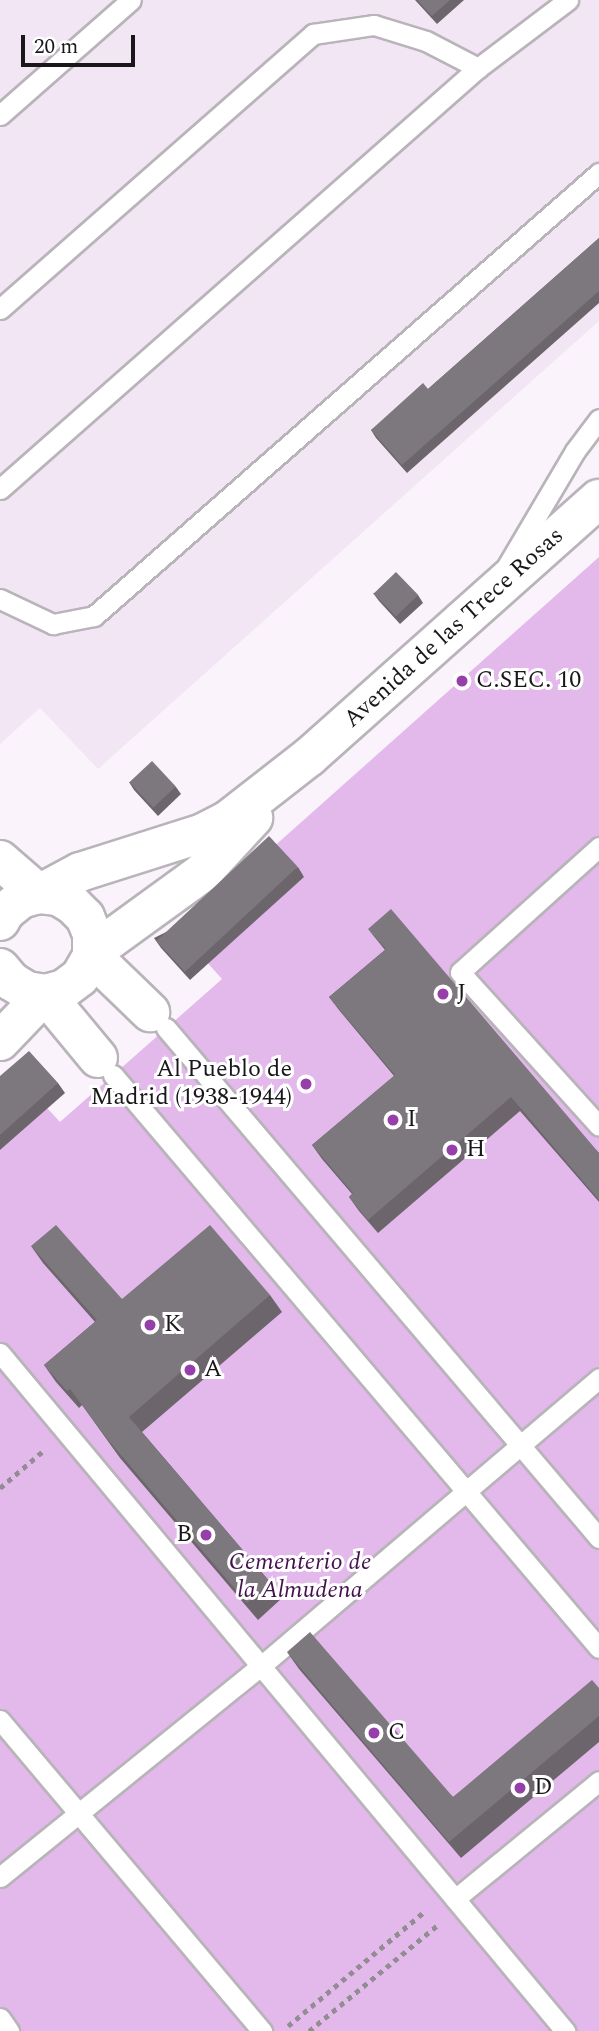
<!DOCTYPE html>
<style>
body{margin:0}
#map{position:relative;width:599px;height:2031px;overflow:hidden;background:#faf3fb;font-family:Spectral,serif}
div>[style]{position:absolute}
.built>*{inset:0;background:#f2e6f4}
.green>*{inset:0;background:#e3b9ec}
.path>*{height:4.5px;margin-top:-2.25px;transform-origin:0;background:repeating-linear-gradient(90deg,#918d92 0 5px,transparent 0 10px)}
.roads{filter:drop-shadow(2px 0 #b9b3ba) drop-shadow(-2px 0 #b9b3ba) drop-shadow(0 2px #b9b3ba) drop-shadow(0 -2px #b9b3ba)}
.lane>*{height:19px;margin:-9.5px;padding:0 9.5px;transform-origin:9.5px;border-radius:9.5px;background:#fff}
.street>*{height:38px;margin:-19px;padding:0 19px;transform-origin:19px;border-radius:19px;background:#fff}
.secondary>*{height:38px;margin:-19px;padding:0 19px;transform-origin:19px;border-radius:19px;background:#fff}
.wall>*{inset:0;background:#6c666c}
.building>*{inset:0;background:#7d777e;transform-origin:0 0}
.dots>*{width:19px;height:19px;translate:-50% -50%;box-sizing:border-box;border:4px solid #fff;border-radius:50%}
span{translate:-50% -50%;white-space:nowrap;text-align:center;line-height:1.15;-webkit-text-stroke:6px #fff;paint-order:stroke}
.street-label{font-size:24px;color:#19171a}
.poi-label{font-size:24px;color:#19171a}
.left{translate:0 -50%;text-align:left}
.right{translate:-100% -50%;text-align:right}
.park-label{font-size:24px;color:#44114f;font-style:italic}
.scale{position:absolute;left:21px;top:35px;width:114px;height:32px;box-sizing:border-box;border:4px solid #19171a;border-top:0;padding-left:9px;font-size:21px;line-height:24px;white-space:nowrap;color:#19171a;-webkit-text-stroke:5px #fff;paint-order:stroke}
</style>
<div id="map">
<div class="built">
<i style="clip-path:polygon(0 0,599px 0,599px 321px,98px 769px,40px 708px,0 744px)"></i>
</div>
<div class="green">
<i style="clip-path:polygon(599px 557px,599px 2031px,0 2031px,0 1092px,18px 1076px,60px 1122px,196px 1002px,222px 979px,179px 931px)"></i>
</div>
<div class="path">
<i style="left:0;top:1488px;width:58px;rotate:-40.8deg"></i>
<i style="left:288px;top:2026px;width:180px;rotate:-40deg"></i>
<i style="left:309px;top:2031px;width:168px;rotate:-39.5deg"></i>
</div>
<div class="roads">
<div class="lane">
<i style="left:0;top:115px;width:174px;rotate:-41.3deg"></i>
<i style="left:0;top:309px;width:417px;rotate:-41.3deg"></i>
<i style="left:313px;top:34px;width:62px;rotate:-8.4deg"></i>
<i style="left:374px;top:25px;width:54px;rotate:17.1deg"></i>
<i style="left:426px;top:41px;width:59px;rotate:27.4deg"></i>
<i style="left:0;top:489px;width:637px;rotate:-41.37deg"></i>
<i style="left:478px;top:68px;width:113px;rotate:-37.1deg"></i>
<i style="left:507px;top:566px;width:134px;rotate:-59.4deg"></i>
<i style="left:575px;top:451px;width:40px;rotate:-53deg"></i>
<i style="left:0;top:599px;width:59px;rotate:25.3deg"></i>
<i style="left:53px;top:624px;width:42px;rotate:-11deg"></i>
<i style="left:94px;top:616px;width:672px;rotate:-41.26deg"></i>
<i style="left:599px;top:847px;width:187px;rotate:138deg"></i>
<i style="left:460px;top:972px;width:207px;rotate:47.9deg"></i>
<i style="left:166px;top:1028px;width:669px;rotate:49.67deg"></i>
<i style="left:113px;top:1075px;width:751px;rotate:49.7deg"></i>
<i style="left:0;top:1353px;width:883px;rotate:50.19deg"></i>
<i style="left:0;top:1720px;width:407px;rotate:49.9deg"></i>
<i style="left:0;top:1877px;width:336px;rotate:-39deg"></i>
<i style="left:261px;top:1666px;width:444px;rotate:-40.4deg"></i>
<i style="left:455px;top:1899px;width:186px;rotate:-39.3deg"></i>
<i style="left:0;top:2018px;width:16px;rotate:55deg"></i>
</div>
<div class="street">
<i style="left:92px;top:956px;width:81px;rotate:44deg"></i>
<i style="left:45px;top:994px;width:83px;rotate:50.4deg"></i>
</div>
<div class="secondary">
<i style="left:0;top:860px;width:52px;rotate:41.1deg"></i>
<i style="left:0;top:921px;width:10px;rotate:-61deg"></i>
<i style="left:5px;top:912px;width:21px;rotate:-39deg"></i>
<i style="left:21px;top:899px;width:19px;rotate:-16deg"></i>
<i style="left:39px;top:894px;width:47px;rotate:-28.2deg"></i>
<i style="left:80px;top:872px;width:129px;rotate:-17.6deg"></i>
<i style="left:203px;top:833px;width:28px;rotate:-27deg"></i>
<i style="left:228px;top:820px;width:103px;rotate:-37.9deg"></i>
<i style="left:309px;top:757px;width:388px;rotate:-41.7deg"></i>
<i style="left:93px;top:952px;width:136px;rotate:-36deg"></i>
<i style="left:203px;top:872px;width:74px;rotate:-47.2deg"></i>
<i style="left:0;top:968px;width:17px;rotate:50deg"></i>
<i style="left:11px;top:981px;width:19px;rotate:32deg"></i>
<i style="left:27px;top:991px;width:18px;rotate:9deg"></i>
<i style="left:0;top:1041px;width:65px;rotate:-46.2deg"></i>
<i style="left:45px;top:994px;width:20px;rotate:-15deg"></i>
<i style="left:64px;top:989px;width:20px;rotate:-37deg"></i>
<i style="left:80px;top:977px;width:24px;rotate:-60deg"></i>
<i style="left:92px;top:956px;width:22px;rotate:-90deg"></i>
<i style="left:92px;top:934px;width:18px;rotate:-112deg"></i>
<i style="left:85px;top:917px;width:17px;rotate:-135deg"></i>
<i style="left:73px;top:905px;width:17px;rotate:-149deg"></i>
<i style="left:58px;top:896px;width:19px;rotate:-174deg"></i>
</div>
</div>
<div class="wall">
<i style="clip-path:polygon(415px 0,464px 0,437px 24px)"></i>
<i style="clip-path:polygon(599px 238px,599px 303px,407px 473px,376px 438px,371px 430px,428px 389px)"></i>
<i style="clip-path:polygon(373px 593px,418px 595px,423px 603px,400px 624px,379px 601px)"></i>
<i style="clip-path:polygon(129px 782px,176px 787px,181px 794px,158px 816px,134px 790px)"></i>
<i style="clip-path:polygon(298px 867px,304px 877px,190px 980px,161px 948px,154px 938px)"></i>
<i style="clip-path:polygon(368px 929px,599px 1153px,599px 1202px,520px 1111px,378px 1233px,359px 1211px,349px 1197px,352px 1194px,322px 1159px,312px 1145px,394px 1076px,339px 1010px,329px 997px,385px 950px)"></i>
<i style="clip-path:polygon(0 1076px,58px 1083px,65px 1093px,0 1150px)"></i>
<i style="clip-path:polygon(31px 1246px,122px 1299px,270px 1295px,282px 1312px,142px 1432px,270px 1582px,281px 1599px,258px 1620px,120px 1458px,82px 1405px,79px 1408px,56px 1382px,44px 1365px,95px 1322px,43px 1263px)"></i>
<i style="clip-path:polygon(287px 1652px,453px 1797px,599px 1688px,599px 1742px,461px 1858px,299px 1669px)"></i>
</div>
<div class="building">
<i style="clip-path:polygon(417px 0,450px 0,432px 16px)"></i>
<i style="clip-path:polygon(599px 238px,599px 291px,402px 465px,371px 430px,423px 383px,428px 389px)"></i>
<i style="left:396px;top:572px;width:32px;height:31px;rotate:46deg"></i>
<i style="left:152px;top:761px;width:35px;height:31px;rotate:47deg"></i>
<i style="left:269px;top:836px;width:42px;height:154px;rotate:47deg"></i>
<i style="clip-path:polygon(391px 909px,599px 1153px,599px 1200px,511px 1097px,368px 1220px,349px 1197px,353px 1193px,312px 1145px,395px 1075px,329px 997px,386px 949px,368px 929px)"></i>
<i style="clip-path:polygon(29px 1051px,58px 1083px,0 1135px,0 1076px)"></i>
<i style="clip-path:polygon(56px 1225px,122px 1299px,210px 1225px,270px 1295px,129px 1417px,270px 1582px,247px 1603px,109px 1441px,70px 1389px,67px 1391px,44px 1365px,97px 1320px,31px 1246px)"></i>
<i style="clip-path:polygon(310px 1632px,453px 1797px,592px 1680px,599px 1688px,599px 1716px,449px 1842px,287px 1652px)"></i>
</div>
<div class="dots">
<i style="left:462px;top:681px;background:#963eaa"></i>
<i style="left:443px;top:994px;background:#963eaa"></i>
<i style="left:306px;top:1084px;background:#963eaa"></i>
<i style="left:393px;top:1120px;background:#963eaa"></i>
<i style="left:452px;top:1150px;background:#963eaa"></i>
<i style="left:150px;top:1325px;background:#963eaa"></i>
<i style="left:190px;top:1370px;background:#963eaa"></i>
<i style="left:206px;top:1535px;background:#963eaa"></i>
<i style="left:374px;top:1733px;background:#963eaa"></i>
<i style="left:520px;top:1788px;background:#963eaa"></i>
</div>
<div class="street-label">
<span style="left:454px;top:628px;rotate:-42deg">Avenida de las Trece Rosas</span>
</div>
<div class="poi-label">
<span class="left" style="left:476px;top:681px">C.SEC. 10</span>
<span class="left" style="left:457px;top:994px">J</span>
<span class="right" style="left:292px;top:1084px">Al Pueblo de<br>Madrid (1938-1944)</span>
<span class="left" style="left:407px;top:1120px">I</span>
<span class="left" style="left:466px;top:1150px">H</span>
<span class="left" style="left:164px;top:1325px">K</span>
<span class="left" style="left:204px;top:1370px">A</span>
<span class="right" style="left:192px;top:1535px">B</span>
<span class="left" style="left:388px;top:1733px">C</span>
<span class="left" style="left:534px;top:1788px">D</span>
</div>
<div class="park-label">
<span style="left:300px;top:1577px">Cementerio de<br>la Almudena</span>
</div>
<div class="scale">20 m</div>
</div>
